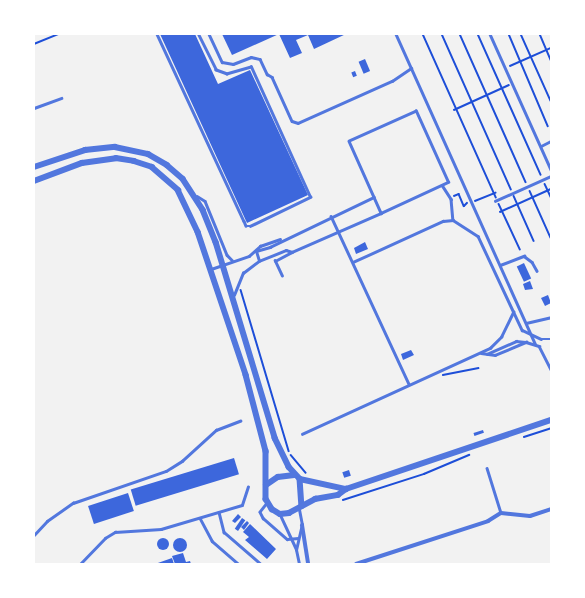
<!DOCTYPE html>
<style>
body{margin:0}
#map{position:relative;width:585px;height:598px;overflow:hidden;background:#f2f2f2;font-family:"Roboto Condensed",sans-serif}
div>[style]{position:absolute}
.building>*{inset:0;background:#3d67dc;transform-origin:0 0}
.round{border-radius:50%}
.path>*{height:1.5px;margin:-0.75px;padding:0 0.75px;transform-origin:0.75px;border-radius:0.75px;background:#1d4ed8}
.service>*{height:2.5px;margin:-1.25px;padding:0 1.25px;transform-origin:1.25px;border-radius:1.25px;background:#5277de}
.minor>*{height:4px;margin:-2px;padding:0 2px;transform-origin:2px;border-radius:2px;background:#5277de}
.tertiary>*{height:5.5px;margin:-2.75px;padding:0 2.75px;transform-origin:2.75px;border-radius:2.75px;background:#5277de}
span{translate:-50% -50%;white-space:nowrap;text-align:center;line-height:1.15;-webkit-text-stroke:4px #fff;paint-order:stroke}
.frame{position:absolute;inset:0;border:35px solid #fff;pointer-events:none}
</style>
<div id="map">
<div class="building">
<i style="clip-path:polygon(160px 34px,195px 34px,218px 84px,250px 70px,308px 195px,247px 223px)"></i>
<i style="clip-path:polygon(222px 34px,279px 34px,232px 55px)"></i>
<i style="clip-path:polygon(279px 34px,346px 34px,314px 49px,308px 35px,296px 40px,302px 53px,290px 58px)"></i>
<i style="left:365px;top:59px;width:13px;height:7px;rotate:67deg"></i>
<i style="left:355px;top:71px;width:5px;height:4px;rotate:68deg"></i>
<i style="clip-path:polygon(365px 242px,368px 249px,356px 254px,354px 248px)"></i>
<i style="left:524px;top:263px;width:17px;height:8px;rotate:65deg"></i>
<i style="clip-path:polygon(530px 281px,533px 289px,525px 290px,523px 284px)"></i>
<i style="clip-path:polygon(548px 295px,551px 303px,545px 306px,541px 298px)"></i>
<i style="clip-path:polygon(411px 350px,414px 355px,403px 360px,401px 354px)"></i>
<i style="left:483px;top:430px;width:3px;height:10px;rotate:72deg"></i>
<i style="left:234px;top:458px;width:17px;height:108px;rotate:73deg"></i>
<i style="left:349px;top:470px;width:6px;height:7px;rotate:72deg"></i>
<i style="left:128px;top:493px;width:19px;height:42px;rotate:72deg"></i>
<i style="clip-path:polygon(238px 514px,241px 517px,235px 523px,232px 521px)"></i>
<i style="left:242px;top:518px;width:4px;height:13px;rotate:34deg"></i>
<i style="clip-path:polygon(247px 521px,249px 523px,244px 530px,241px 527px)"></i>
<i style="clip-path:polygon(250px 524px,276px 549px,267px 559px,245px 540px,249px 537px,243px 532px)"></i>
<i class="round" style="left:157px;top:538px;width:12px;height:12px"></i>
<i class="round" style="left:173px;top:538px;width:14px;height:14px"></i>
<i style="clip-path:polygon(183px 553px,186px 562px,190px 561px,191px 564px,175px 564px,172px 556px)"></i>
<i style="clip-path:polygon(172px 558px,174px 564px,155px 564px)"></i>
</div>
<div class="path">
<i style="left:423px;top:34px;width:179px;rotate:65.9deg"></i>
<i style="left:442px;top:34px;width:170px;rotate:66deg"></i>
<i style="left:460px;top:34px;width:162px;rotate:66deg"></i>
<i style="left:478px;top:34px;width:154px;rotate:65.9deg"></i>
<i style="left:509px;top:34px;width:100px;rotate:67deg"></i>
<i style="left:521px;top:34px;width:73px;rotate:65.9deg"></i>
<i style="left:540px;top:34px;width:28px;rotate:67deg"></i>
<i style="left:34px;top:44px;width:27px;rotate:-22deg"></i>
<i style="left:510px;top:66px;width:45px;rotate:-23.7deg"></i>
<i style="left:454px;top:110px;width:60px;rotate:-24.4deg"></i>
<i style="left:545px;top:184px;width:14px;rotate:65deg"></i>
<i style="left:530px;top:191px;width:51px;rotate:65.9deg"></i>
<i style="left:454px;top:196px;width:5px;rotate:-22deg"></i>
<i style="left:459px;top:194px;width:13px;rotate:67deg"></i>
<i style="left:464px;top:206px;width:4px;rotate:-45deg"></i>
<i style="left:514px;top:196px;width:49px;rotate:66deg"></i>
<i style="left:475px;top:201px;width:22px;rotate:-22deg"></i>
<i style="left:499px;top:204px;width:50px;rotate:65deg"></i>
<i style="left:500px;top:212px;width:56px;rotate:-24.3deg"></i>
<i style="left:241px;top:290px;width:168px;rotate:73.4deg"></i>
<i style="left:443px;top:375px;width:36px;rotate:-11deg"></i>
<i style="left:524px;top:437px;width:28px;rotate:-18deg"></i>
<i style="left:291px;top:455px;width:23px;rotate:50deg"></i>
<i style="left:343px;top:500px;width:85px;rotate:-17.8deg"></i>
<i style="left:424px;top:474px;width:49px;rotate:-22.9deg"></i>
</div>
<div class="service">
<i style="left:157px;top:34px;width:206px;rotate:65.1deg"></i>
<i style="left:244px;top:221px;width:5px;rotate:68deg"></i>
<i style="left:246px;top:226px;width:4px"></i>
<i style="left:250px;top:226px;width:67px;rotate:-25.8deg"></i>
<i style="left:310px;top:197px;width:143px;rotate:-114.4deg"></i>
<i style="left:251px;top:67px;width:25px;rotate:164deg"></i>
<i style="left:227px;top:74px;width:12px;rotate:-160deg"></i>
<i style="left:216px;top:70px;width:40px;rotate:-116.6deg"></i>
<i style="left:209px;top:34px;width:31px;rotate:65deg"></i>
<i style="left:222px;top:62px;width:11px;rotate:10deg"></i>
<i style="left:233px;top:64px;width:19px;rotate:-21deg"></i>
<i style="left:251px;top:57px;width:9px;rotate:13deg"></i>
<i style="left:260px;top:59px;width:17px;rotate:65deg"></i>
<i style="left:267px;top:74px;width:6px;rotate:31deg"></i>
<i style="left:272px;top:77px;width:48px;rotate:65.6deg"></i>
<i style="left:292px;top:121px;width:6px;rotate:18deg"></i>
<i style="left:298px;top:123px;width:103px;rotate:-24.1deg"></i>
<i style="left:392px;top:81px;width:23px;rotate:-34deg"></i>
<i style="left:396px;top:34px;width:340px;rotate:65.8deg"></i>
<i style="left:490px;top:34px;width:149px;rotate:65.8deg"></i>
<i style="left:34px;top:108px;width:29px;rotate:-20deg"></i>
<i style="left:541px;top:146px;width:11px;rotate:-27deg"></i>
<i style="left:442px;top:185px;width:17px;rotate:57deg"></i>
<i style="left:451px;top:199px;width:21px;rotate:85deg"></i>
<i style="left:453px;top:220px;width:30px;rotate:33deg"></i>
<i style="left:478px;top:236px;width:104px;rotate:64.9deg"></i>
<i style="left:522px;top:330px;width:21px;rotate:25deg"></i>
<i style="left:541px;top:339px;width:10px"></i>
<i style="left:197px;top:196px;width:9px;rotate:32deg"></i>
<i style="left:205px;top:201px;width:58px;rotate:67.8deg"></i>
<i style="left:227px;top:255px;width:7px;rotate:45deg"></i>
<i style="left:495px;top:201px;width:61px;rotate:-24.1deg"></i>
<i style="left:331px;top:216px;width:185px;rotate:65.1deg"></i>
<i style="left:256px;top:251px;width:15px;rotate:-16deg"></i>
<i style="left:270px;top:247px;width:115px;rotate:-25.7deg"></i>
<i style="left:259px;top:261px;width:29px;rotate:-22deg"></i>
<i style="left:286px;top:250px;width:6px;rotate:18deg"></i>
<i style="left:353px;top:262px;width:99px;rotate:-24.5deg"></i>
<i style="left:443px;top:221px;width:10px;rotate:-6deg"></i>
<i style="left:500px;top:265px;width:26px;rotate:-21deg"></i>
<i style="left:524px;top:256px;width:10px;rotate:37deg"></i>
<i style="left:532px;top:262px;width:10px;rotate:61deg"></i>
<i style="left:211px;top:269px;width:40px;rotate:-18.9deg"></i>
<i style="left:249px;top:256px;width:15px;rotate:-42deg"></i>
<i style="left:260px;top:246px;width:21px;rotate:-19deg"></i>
<i style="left:282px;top:276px;width:17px;rotate:-115deg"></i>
<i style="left:275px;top:261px;width:19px;rotate:-28deg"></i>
<i style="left:292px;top:252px;width:97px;rotate:-23.7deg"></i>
<i style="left:381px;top:213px;width:74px;rotate:-24.8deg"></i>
<i style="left:448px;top:182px;width:78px;rotate:-114.3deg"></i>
<i style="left:416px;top:111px;width:73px;rotate:155.9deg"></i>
<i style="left:349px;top:141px;width:79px;rotate:66deg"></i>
<i style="left:234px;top:295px;width:24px;rotate:-68deg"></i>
<i style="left:243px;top:273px;width:20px;rotate:-37deg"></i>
<i style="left:259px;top:261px;width:10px;rotate:-107deg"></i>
<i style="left:526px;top:323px;width:26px;rotate:-13deg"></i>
<i style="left:481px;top:353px;width:14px;rotate:8deg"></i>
<i style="left:495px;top:355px;width:34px;rotate:-23deg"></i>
<i style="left:526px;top:342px;width:14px;rotate:17deg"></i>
<i style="left:539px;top:346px;width:27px;rotate:63deg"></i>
<i style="left:487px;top:354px;width:32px;rotate:-24deg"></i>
<i style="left:516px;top:341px;width:9px;rotate:6deg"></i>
<i style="left:302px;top:434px;width:207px;rotate:-24.6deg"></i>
<i style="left:490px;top:348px;width:16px;rotate:-45deg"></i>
<i style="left:501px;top:337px;width:28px;rotate:-64deg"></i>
<i style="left:487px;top:468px;width:47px;rotate:72.7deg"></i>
<i style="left:267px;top:503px;width:11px;rotate:128deg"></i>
<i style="left:260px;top:512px;width:7px;rotate:63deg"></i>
<i style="left:263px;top:518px;width:32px;rotate:41deg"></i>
<i style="left:287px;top:539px;width:11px;rotate:-5deg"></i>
<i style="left:219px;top:512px;width:21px;rotate:76deg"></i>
<i style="left:224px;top:532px;width:49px;rotate:40.9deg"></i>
<i style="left:280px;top:514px;width:38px;rotate:65deg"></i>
<i style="left:200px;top:518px;width:26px;rotate:62deg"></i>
<i style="left:212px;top:541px;width:35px;rotate:41deg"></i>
<i style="left:34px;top:535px;width:19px;rotate:-47deg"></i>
<i style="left:47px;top:521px;width:32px;rotate:-35deg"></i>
<i style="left:73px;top:503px;width:98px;rotate:-19deg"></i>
<i style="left:166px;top:471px;width:19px;rotate:-32deg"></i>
<i style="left:182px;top:461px;width:46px;rotate:-42.4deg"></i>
<i style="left:216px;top:430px;width:26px;rotate:-21deg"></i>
<i style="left:80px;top:564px;width:36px;rotate:-46deg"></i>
<i style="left:105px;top:538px;width:12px;rotate:-31deg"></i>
<i style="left:115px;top:532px;width:46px;rotate:-3.7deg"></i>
<i style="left:161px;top:529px;width:84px;rotate:-16.5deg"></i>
<i style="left:242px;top:505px;width:19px;rotate:-72deg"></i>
<i style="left:299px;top:564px;width:14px;rotate:-102deg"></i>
<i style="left:296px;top:550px;width:26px;rotate:-77deg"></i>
<i style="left:302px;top:525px;width:16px;rotate:-101deg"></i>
</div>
<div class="minor">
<i style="left:302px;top:525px;width:39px;rotate:81deg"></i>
<i style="left:356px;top:564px;width:139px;rotate:-18deg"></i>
<i style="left:488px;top:521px;width:15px;rotate:-32deg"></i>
<i style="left:501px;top:513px;width:29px;rotate:6deg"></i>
<i style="left:530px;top:516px;width:22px;rotate:-18deg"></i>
</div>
<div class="tertiary">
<i style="left:34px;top:167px;width:54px;rotate:-18.4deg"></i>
<i style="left:85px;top:150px;width:30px;rotate:-6deg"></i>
<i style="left:115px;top:147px;width:34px;rotate:12deg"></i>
<i style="left:148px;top:154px;width:22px;rotate:30deg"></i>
<i style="left:167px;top:165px;width:21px;rotate:41deg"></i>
<i style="left:183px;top:179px;width:37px;rotate:57deg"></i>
<i style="left:203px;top:210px;width:35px;rotate:68deg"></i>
<i style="left:216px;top:242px;width:205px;rotate:73.2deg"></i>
<i style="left:275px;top:438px;width:32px;rotate:64deg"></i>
<i style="left:289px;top:467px;width:16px;rotate:47deg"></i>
<i style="left:300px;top:479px;width:27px;rotate:86deg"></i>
<i style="left:34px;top:181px;width:51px;rotate:-20.6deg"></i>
<i style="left:82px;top:163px;width:34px;rotate:-8deg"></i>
<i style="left:116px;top:158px;width:18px;rotate:9deg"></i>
<i style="left:134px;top:161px;width:19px;rotate:18deg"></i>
<i style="left:152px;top:167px;width:35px;rotate:41deg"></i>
<i style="left:178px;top:190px;width:47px;rotate:64.5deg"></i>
<i style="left:198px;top:232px;width:151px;rotate:71.4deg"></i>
<i style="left:246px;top:375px;width:79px;rotate:75.3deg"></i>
<i style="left:266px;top:451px;width:48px;rotate:90deg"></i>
<i style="left:266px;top:499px;width:12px;rotate:59deg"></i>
<i style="left:272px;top:509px;width:9px;rotate:32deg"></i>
<i style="left:280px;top:514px;width:9px;rotate:-6deg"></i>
<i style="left:289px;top:513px;width:30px;rotate:-28deg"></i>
<i style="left:315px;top:499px;width:23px;rotate:-10deg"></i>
<i style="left:338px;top:495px;width:10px;rotate:-37deg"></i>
<i style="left:346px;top:489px;width:216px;rotate:-18.6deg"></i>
<i style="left:300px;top:479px;width:47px;rotate:12.3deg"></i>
<i style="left:266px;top:485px;width:14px;rotate:-34deg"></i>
<i style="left:278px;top:477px;width:16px;rotate:-7deg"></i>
</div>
<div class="frame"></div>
</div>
